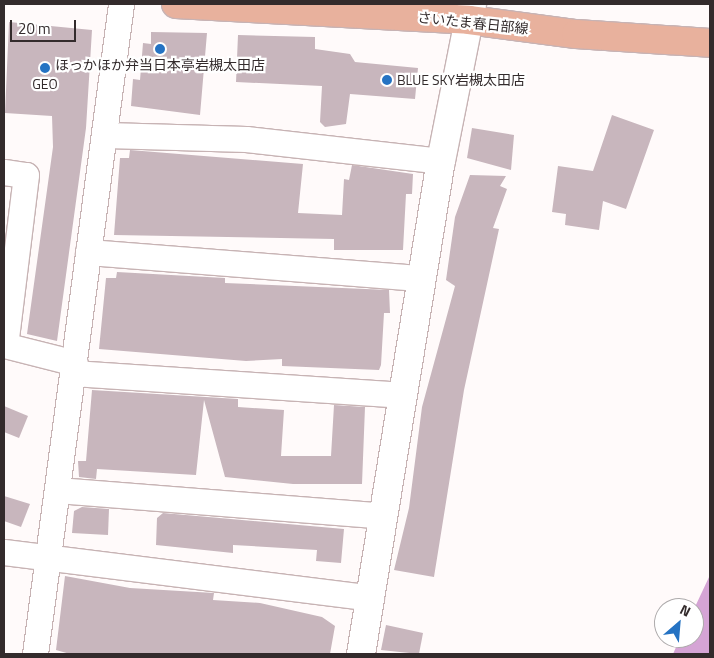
<!DOCTYPE html>
<meta charset="utf-8">
<style>
body{margin:0}
#map{position:relative;width:714px;height:658px;overflow:hidden;background:#fffafa;font-family:"Titillium Web","Noto Sans JP",sans-serif}
div>[style]{position:absolute}
.water>*{inset:0;background:#d5a4d5}
.building>*{inset:0;background:#c8b6bd}
.roads{filter:drop-shadow(1px 0 #c7b3b4) drop-shadow(-1px 0 #c7b3b4) drop-shadow(0 1px #c7b3b4) drop-shadow(0 -1px #c7b3b4)}
.minor>*{height:25px;margin:-12.5px;padding:0 12.5px;transform-origin:12.5px;border-radius:12.5px;background:#fff}
.tertiary>*{height:28px;margin:-14px;padding:0 14px;transform-origin:14px;border-radius:14px;background:#fff}
.primary>*{height:28px;margin:-14px;padding:0 14px;transform-origin:14px;border-radius:14px;background:#e8b19d}
.dots>*{width:14px;height:14px;translate:-50% -50%;box-sizing:border-box;border:2px solid #fff;border-radius:50%}
span{translate:-50% -50%;white-space:nowrap;text-align:center;line-height:1.15;-webkit-text-stroke:4.5px #fff;paint-order:stroke}
.street-label{font-size:14px;color:#332b2c}
.poi-label{font-size:14px;color:#332b2c}
.left{translate:0 -50%;text-align:left}
.frame{position:absolute;inset:0;border:5px solid #332b2c;pointer-events:none}
.north{position:absolute;left:654px;top:598px;width:50px;height:50px;box-sizing:border-box;background:#fff;border:1px solid #adaaab;border-radius:50%;rotate:27deg;font-size:14px;font-weight:700;line-height:20px;text-align:center;color:#332b2c}
.north::after{content:'';display:block;margin:auto;width:18px;height:22px;background:#2573c3;clip-path:polygon(50% 0,100% 100%,50% 72%,0 100%)}
.scale{position:absolute;left:10px;top:20px;width:66px;height:22px;box-sizing:border-box;border:2px solid #332b2c;border-top:0;padding-left:6px;font-size:15px;line-height:18px;white-space:nowrap;color:#332b2c;-webkit-text-stroke:4px #fff;paint-order:stroke}
</style>
<div id="map">
<div class="water">
<i style="clip-path:polygon(710px 575px,710px 654px,673px 654px,680px 638px,694px 638px,694px 609px)"></i>
</div>
<div class="building">
<i style="clip-path:polygon(9px 22px,92px 30px,86px 128px,57px 341px,27px 334px,53px 147px,52px 116px,5px 113px)"></i>
<i style="clip-path:polygon(151px 32px,207px 33px,200px 115px,131px 106px,133px 79px,140px 80px,143px 43px,151px 44px)"></i>
<i style="clip-path:polygon(238px 35px,315px 37px,315px 49px,350px 54px,355px 62px,418px 68px,415px 99px,350px 94px,346px 124px,325px 127px,320px 122px,322px 86px,236px 82px)"></i>
<i style="clip-path:polygon(612px 115px,654px 130px,626px 209px,603px 201px,599px 230px,565px 225px,566px 214px,552px 212px,558px 166px,593px 171px)"></i>
<i style="clip-path:polygon(472px 128px,514px 135px,511px 170px,467px 158px)"></i>
<i style="clip-path:polygon(130px 150px,303px 164px,298px 213px,342px 215px,344px 179px,349px 180px,352px 165px,413px 174px,412px 194px,406px 194px,403px 250px,334px 250px,334px 239px,114px 235px,120px 158px,129px 158px)"></i>
<i style="clip-path:polygon(470px 175px,506px 176px,500px 186px,507px 189px,493px 228px,499px 229px,464px 390px,434px 577px,394px 570px,409px 508px,422px 407px,455px 286px,446px 280px,455px 217px)"></i>
<i style="clip-path:polygon(117px 272px,225px 278px,225px 283px,389px 290px,390px 313px,384px 313px,381px 365px,379px 370px,282px 366px,282px 359px,246px 361px,99px 349px,106px 278px,116px 278px)"></i>
<i style="clip-path:polygon(92px 390px,238px 399px,238px 407px,284px 410px,281px 456px,331px 456px,334px 405px,365px 407px,362px 484px,293px 484px,225px 477px,204px 400px,196px 475px,97px 469px,96px 479px,79px 477px,78px 461px,86px 461px)"></i>
<i style="clip-path:polygon(4px 406px,28px 416px,19px 438px,4px 432px)"></i>
<i style="clip-path:polygon(4px 496px,30px 504px,21px 527px,4px 521px)"></i>
<i style="clip-path:polygon(82px 507px,109px 509px,108px 535px,72px 533px,74px 511px)"></i>
<i style="clip-path:polygon(163px 513px,344px 529px,341px 563px,316px 561px,317px 550px,233px 545px,233px 553px,156px 545px,157px 518px)"></i>
<i style="clip-path:polygon(65px 576px,130px 588px,214px 593px,213px 600px,260px 603px,322px 617px,335px 626px,330px 654px,70px 654px,56px 650px)"></i>
<i style="clip-path:polygon(386px 625px,423px 633px,419px 654px,381px 650px)"></i>
</div>
<div class="roads">
<div class="minor">
<i style="left:106px;top:135px;width:140px;rotate:1.6deg"></i>
<i style="left:246px;top:139px;width:196px;rotate:6.4deg"></i>
<i style="left:4px;top:172px;width:22px;rotate:8deg"></i>
<i style="left:26px;top:175px;width:171px;rotate:97deg"></i>
<i style="left:88px;top:252px;width:335px;rotate:4.5deg"></i>
<i style="left:4px;top:345px;width:73px;rotate:14.2deg"></i>
<i style="left:74px;top:373px;width:330px;rotate:3.8deg"></i>
<i style="left:57px;top:490px;width:328px;rotate:4.5deg"></i>
<i style="left:4px;top:552px;width:370px;rotate:7.1deg"></i>
<i style="left:35px;top:654px;width:656px;rotate:-82.46deg"></i>
</div>
<div class="tertiary">
<i style="left:361px;top:654px;width:499px;rotate:-80.8deg"></i>
<i style="left:441px;top:161px;width:160px;rotate:-78.8deg"></i>
</div>
<div class="primary">
<i style="left:176px;top:4px;width:293px;rotate:3.1deg"></i>
<i style="left:469px;top:20px;width:108px;rotate:7.5deg"></i>
<i style="left:576px;top:34px;width:134px;rotate:3.8deg"></i>
</div>
</div>
<div class="dots">
<i style="left:160px;top:49px;background:#2573c3"></i>
<i style="left:45px;top:68px;background:#2573c3"></i>
<i style="left:387px;top:80px;background:#2573c3"></i>
</div>
<div class="street-label">
<span style="left:473px;top:23px;rotate:6deg">さいたま春日部線</span>
</div>
<div class="poi-label">
<span style="left:160px;top:65px">ほっかほか弁当日本亭岩槻太田店</span>
<span class="left" style="left:397px;top:80px">BLUE SKY岩槻太田店</span>
<span style="left:45px;top:84px">GEO</span>
</div>
<div class="frame"></div>
<div class="north">N</div>
<div class="scale">20 m</div>
</div>
